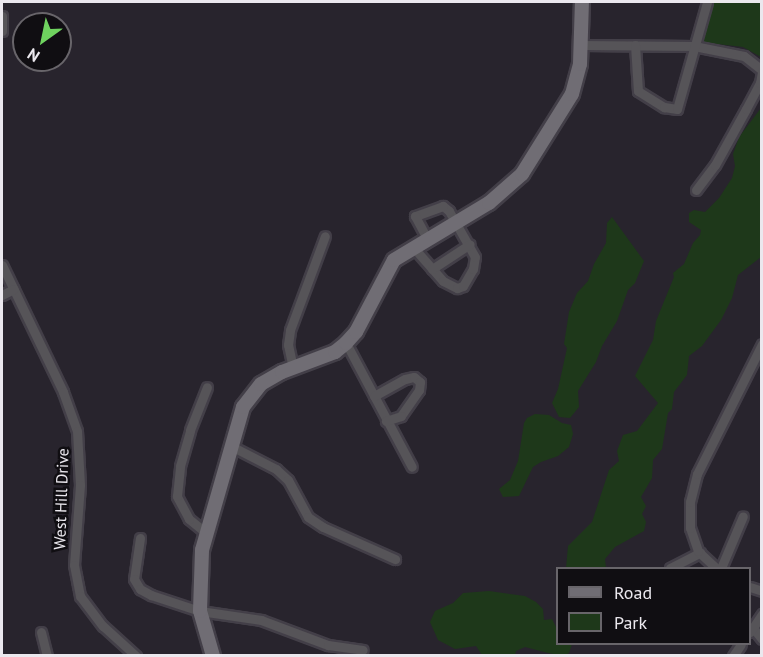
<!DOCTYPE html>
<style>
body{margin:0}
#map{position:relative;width:763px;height:657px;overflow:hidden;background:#28242d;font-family:"PT Sans",sans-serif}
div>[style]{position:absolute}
.green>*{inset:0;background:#1e381a}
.roads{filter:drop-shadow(2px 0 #433f48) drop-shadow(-2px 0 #433f48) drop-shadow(0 2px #433f48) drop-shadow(0 -2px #433f48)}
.street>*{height:9px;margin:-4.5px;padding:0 4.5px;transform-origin:4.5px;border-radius:4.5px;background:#565458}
.secondary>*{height:14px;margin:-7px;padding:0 7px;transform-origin:7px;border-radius:7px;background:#706d74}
span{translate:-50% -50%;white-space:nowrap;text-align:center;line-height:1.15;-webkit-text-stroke:5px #100e12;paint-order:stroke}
.street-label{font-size:16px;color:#ebe8ee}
.frame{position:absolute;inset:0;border:3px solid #ebe8ee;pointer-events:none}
.legend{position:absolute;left:556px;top:567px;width:195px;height:78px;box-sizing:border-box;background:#100e12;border:2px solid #68656a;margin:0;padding:8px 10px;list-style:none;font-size:18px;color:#ebe8ee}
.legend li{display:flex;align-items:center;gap:12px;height:30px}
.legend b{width:30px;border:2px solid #68656a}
.north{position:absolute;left:12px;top:12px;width:60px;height:60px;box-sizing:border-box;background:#100e12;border:2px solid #68656a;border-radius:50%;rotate:213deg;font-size:16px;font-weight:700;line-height:24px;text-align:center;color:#ebe8ee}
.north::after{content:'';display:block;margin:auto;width:21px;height:27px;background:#6fd35f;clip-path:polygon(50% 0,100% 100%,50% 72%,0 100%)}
</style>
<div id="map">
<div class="green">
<i style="clip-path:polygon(714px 2px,761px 2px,761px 57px,743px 47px,700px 42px)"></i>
<i style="clip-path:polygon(761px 108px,761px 257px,738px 275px,732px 298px,721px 320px,702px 346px,689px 356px,687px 375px,674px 392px,672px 409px,668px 413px,662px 449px,653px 460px,652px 478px,641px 497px,646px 506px,642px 514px,646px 522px,644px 531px,615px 547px,605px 559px,606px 568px,566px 568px,568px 546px,592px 522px,609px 470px,619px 461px,617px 451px,623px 435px,637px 431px,658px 403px,635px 376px,653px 340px,656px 321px,674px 277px,673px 273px,684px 264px,693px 243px,700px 235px,701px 230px,689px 222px,689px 213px,694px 210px,705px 212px,719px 198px,732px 178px,735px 166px,733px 154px,739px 137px)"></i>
<i style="clip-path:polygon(612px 217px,644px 261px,635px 283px,628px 290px,617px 321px,602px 346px,596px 362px,578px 391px,579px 407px,570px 418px,559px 417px,552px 403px,558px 389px,567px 348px,564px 344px,569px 312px,577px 293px,588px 281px,594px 264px,606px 243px,607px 223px)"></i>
<i style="clip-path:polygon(535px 414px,549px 415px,562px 423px,571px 425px,573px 434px,569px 447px,558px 456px,541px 462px,533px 467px,519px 496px,503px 497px,499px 489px,510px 480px,518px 461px,524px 423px,527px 418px)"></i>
<i style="clip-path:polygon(489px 591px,525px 596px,536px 602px,543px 609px,544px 620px,552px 619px,557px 629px,558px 644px,572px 644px,569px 653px,564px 656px,548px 653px,525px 647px,516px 651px,515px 655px,482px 655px,476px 646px,455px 649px,438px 640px,430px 622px,435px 611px,453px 603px,463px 593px)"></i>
</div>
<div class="roads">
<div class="street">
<i style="left:2px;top:16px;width:15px;rotate:90deg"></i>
<i style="left:582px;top:45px;width:112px;rotate:0.5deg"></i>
<i style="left:694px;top:46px;width:51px;rotate:11.3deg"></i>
<i style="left:744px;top:56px;width:23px;rotate:38deg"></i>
<i style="left:635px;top:45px;width:46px;rotate:86.3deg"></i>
<i style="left:638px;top:91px;width:31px;rotate:32deg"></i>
<i style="left:664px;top:107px;width:13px;rotate:9deg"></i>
<i style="left:677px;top:109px;width:111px;rotate:-74.3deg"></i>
<i style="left:696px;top:190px;width:31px;rotate:-53deg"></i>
<i style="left:715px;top:165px;width:64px;rotate:-61deg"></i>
<i style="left:746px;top:109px;width:30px;rotate:-62deg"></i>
<i style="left:760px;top:83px;width:11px;rotate:-80deg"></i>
<i style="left:413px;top:247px;width:45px;rotate:48.6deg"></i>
<i style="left:443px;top:281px;width:16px;rotate:27deg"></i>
<i style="left:457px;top:288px;width:6px;rotate:-18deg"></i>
<i style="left:463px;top:286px;width:20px;rotate:-60deg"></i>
<i style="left:473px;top:269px;width:12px;rotate:-81deg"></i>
<i style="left:475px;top:257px;width:53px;rotate:-119.5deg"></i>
<i style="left:449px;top:211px;width:8px;rotate:-140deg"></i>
<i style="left:443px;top:206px;width:30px;rotate:160deg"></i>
<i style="left:415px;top:216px;width:26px;rotate:62deg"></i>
<i style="left:2px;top:265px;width:141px;rotate:64.3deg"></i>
<i style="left:63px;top:392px;width:41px;rotate:70.3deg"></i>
<i style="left:77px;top:431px;width:54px;rotate:86.8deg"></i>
<i style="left:80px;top:485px;width:80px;rotate:94.3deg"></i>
<i style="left:74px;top:565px;width:32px;rotate:79deg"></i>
<i style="left:80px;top:596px;width:38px;rotate:53deg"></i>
<i style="left:103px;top:626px;width:45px;rotate:42.3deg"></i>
<i style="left:432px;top:269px;width:45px;rotate:-33.3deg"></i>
<i style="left:2px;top:295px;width:13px;rotate:-27deg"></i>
<i style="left:346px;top:343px;width:140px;rotate:62deg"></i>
<i style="left:293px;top:368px;width:24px;rotate:-102deg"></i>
<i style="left:288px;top:345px;width:15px;rotate:-82deg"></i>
<i style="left:290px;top:330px;width:100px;rotate:-69.6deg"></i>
<i style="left:374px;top:396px;width:35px;rotate:-29deg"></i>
<i style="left:405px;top:379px;width:9px;rotate:-13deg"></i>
<i style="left:414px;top:377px;width:8px;rotate:40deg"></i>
<i style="left:420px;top:382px;width:8px;rotate:97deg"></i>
<i style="left:419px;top:390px;width:32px;rotate:125deg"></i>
<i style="left:401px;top:416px;width:16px;rotate:162deg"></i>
<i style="left:231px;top:446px;width:51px;rotate:27.1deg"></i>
<i style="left:276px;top:469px;width:16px;rotate:43deg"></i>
<i style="left:288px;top:480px;width:42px;rotate:61.6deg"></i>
<i style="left:308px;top:517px;width:18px;rotate:34deg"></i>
<i style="left:323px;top:527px;width:79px;rotate:24deg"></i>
<i style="left:205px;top:532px;width:21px;rotate:-141deg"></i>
<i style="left:189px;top:519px;width:26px;rotate:-118deg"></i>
<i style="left:177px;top:496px;width:30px;rotate:-84deg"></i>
<i style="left:180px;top:466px;width:37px;rotate:-74deg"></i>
<i style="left:190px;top:430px;width:46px;rotate:-68.4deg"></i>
<i style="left:140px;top:538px;width:41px;rotate:98.3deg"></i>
<i style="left:134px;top:579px;width:12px;rotate:59deg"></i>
<i style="left:140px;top:589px;width:13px;rotate:29deg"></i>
<i style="left:151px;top:595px;width:52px;rotate:18.1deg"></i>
<i style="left:200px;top:611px;width:62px;rotate:8.4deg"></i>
<i style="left:261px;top:620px;width:72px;rotate:20.5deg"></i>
<i style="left:328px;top:645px;width:35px;rotate:8deg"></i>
<i style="left:670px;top:568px;width:34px;rotate:-27deg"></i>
<i style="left:716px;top:568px;width:25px;rotate:-137deg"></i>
<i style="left:698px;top:551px;width:24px;rotate:-109deg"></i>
<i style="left:690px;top:528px;width:26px;rotate:-90deg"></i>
<i style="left:690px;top:502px;width:29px;rotate:-76deg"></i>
<i style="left:697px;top:474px;width:145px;rotate:-63.4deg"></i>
<i style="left:721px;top:568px;width:56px;rotate:-67.1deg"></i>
<i style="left:750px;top:587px;width:13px;rotate:18deg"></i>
<i style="left:753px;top:628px;width:14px;rotate:51deg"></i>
<i style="left:41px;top:632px;width:25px;rotate:76deg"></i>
<i style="left:750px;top:632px;width:22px;rotate:-56deg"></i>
<i style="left:733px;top:656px;width:14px;rotate:-56deg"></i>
</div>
<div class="secondary">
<i style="left:213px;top:656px;width:47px;rotate:-106.1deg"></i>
<i style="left:200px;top:611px;width:61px;rotate:-88.1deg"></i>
<i style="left:202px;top:550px;width:149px;rotate:-74deg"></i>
<i style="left:243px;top:407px;width:29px;rotate:-52deg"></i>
<i style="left:261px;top:384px;width:24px;rotate:-30deg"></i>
<i style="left:282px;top:372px;width:57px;rotate:-20.7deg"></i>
<i style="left:335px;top:352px;width:14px;rotate:-39deg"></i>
<i style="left:346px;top:343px;width:15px;rotate:-48deg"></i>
<i style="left:356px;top:332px;width:81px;rotate:-62.2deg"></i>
<i style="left:394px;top:260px;width:111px;rotate:-31deg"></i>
<i style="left:489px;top:203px;width:44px;rotate:-41.3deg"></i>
<i style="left:522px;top:174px;width:94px;rotate:-58deg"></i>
<i style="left:572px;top:94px;width:31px;rotate:-75deg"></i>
<i style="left:580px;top:64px;width:62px;rotate:-88.2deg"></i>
</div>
</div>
<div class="street-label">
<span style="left:61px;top:499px;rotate:-88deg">West Hill Drive</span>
</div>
<div class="frame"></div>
<ul class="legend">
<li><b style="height:8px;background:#706d74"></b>Road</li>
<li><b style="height:16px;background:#1e381a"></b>Park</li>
</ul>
<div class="north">N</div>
</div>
